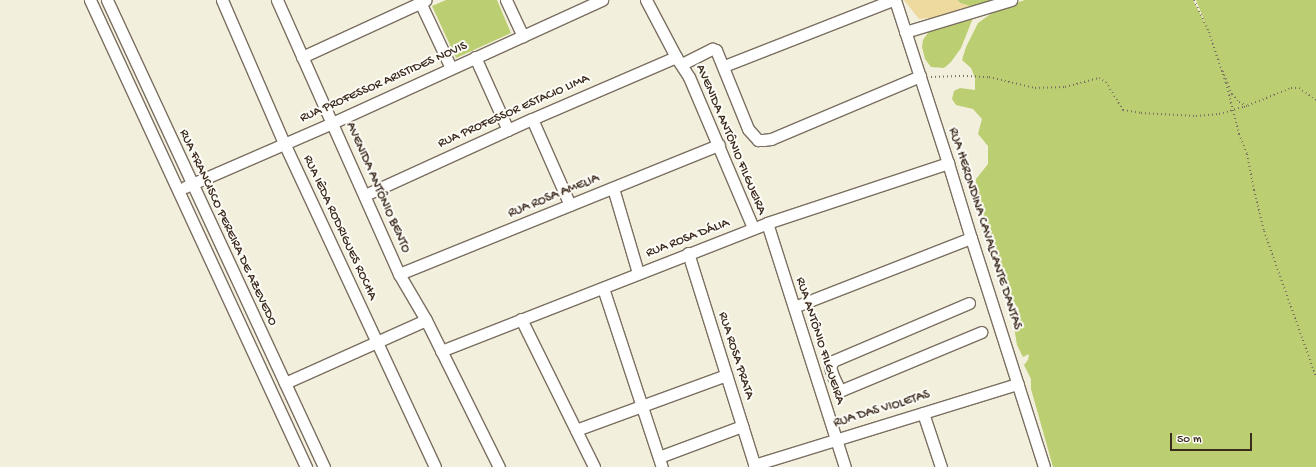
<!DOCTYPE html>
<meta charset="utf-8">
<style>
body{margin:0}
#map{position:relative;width:1316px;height:467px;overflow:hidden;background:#f3efdd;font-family:"Gochi Hand",sans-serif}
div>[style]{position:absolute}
.green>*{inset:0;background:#bbce71}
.sand>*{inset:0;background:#eeda9e}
.path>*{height:2px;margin-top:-1px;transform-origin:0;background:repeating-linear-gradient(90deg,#7b6f61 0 1px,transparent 0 4px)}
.roads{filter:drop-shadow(1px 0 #7b6f61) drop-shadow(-1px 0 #7b6f61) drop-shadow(0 1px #7b6f61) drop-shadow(0 -1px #7b6f61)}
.minor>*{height:11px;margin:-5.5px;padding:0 5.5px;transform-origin:5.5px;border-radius:5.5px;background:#fff}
span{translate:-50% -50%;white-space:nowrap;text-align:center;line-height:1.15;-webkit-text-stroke:4px #fdfcf7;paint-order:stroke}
.street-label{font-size:13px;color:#3b2a1e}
.scale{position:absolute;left:1170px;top:433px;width:82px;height:18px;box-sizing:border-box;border:2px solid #3b2a1e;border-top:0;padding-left:5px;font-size:12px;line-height:14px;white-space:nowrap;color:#3b2a1e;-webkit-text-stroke:3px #fdfcf7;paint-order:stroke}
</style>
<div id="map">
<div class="green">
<i style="clip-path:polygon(446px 0,497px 0,511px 33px,456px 58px,432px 6px)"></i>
<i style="clip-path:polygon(957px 0,996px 0,973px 7px,960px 3px)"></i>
<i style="clip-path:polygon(1025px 0,1193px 0,1206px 25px,1196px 0,1316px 0,1316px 467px,1053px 467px,1031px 389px,1031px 379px,1024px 365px,1028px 360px,1029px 354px,1023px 357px,1017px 345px,1014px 327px,1019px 309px,1001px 286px,1003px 276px,991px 252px,983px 233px,975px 196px,976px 179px,988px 164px,988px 146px,978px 134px,982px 119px,973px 109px,956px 105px,952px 99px,954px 91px,960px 88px,975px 90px,975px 78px,971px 68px,962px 60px,966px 47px,978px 23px,998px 9px)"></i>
<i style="clip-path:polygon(973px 18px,961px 48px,951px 62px,944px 68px,931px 67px,925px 59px,922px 47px,923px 40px,930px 30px,936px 26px)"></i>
</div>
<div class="sand">
<i style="clip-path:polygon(904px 0,957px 0,960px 3px,973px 7px,938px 17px,919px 19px)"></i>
</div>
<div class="path">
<i style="left:1194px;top:0;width:35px;rotate:65deg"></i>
<i style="left:1209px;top:32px;width:29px;rotate:72deg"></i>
<i style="left:1218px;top:59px;width:25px;rotate:72deg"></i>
<i style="left:1226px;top:83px;width:53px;rotate:75.7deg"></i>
<i style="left:1239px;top:134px;width:22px;rotate:68deg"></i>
<i style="left:1247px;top:154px;width:37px;rotate:79deg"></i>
<i style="left:1254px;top:190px;width:42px;rotate:76.3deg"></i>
<i style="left:1264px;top:231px;width:155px;rotate:70.4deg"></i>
<i style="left:1223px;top:71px;width:25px;rotate:69deg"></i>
<i style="left:1232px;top:94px;width:11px;rotate:49deg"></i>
<i style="left:1239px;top:102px;width:9px;rotate:27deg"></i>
<i style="left:931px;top:77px;width:36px;rotate:-2deg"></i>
<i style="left:967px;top:76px;width:22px;rotate:3deg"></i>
<i style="left:989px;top:77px;width:47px;rotate:13.4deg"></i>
<i style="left:1035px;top:88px;width:30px;rotate:-2deg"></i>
<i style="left:1065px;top:87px;width:35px;rotate:-15deg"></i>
<i style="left:1099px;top:78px;width:8px;rotate:30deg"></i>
<i style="left:1106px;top:82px;width:33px;rotate:59deg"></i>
<i style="left:1123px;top:110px;width:18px;rotate:9deg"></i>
<i style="left:1141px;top:113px;width:55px;rotate:3.1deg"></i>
<i style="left:1196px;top:116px;width:23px;rotate:-5deg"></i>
<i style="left:1219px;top:114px;width:26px;rotate:-16deg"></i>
<i style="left:1244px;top:107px;width:51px;rotate:-22deg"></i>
<i style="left:1291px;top:88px;width:8px"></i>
<i style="left:1299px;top:88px;width:21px;rotate:35deg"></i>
</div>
<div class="roads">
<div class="minor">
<i style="left:90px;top:0;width:515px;rotate:65.18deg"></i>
<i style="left:107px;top:0;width:515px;rotate:65.08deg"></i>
<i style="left:222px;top:0;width:156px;rotate:66.6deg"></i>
<i style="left:284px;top:143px;width:357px;rotate:65deg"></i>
<i style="left:277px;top:0;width:300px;rotate:66deg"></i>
<i style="left:399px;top:274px;width:53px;rotate:59.6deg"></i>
<i style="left:426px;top:320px;width:164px;rotate:63.6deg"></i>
<i style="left:419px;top:0;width:75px;rotate:64.8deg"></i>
<i style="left:506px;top:0;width:40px;rotate:65deg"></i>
<i style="left:646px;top:0;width:64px;rotate:62.2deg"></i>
<i style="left:676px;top:57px;width:24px;rotate:57deg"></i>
<i style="left:689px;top:77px;width:164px;rotate:67deg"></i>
<i style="left:895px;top:0;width:171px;rotate:72deg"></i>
<i style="left:948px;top:163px;width:78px;rotate:73deg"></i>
<i style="left:971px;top:238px;width:240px;rotate:72.3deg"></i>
<i style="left:905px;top:32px;width:111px;rotate:-16.8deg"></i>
<i style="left:302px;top:57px;width:136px;rotate:-24.7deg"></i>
<i style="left:475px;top:57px;width:80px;rotate:65.7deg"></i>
<i style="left:682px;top:64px;width:34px;rotate:-27deg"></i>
<i style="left:712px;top:49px;width:4px;rotate:14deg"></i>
<i style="left:716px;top:50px;width:85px;rotate:67.9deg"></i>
<i style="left:748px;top:129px;width:15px;rotate:48deg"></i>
<i style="left:758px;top:140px;width:5px"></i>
<i style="left:763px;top:140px;width:8px;rotate:-7deg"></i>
<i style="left:771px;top:139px;width:162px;rotate:-22.9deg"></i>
<i style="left:724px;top:66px;width:180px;rotate:-21.4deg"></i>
<i style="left:532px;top:119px;width:94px;rotate:66.2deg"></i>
<i style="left:185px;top:187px;width:160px;rotate:-23.5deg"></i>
<i style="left:332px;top:123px;width:297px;rotate:-24.5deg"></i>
<i style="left:613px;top:188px;width:89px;rotate:73.6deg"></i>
<i style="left:365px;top:195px;width:183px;rotate:-24.5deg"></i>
<i style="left:532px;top:119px;width:157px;rotate:-23.3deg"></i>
<i style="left:767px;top:223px;width:256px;rotate:72.3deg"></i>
<i style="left:688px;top:253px;width:224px;rotate:72.6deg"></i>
<i style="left:399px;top:274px;width:345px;rotate:-22deg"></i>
<i style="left:603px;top:288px;width:188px;rotate:71.8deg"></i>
<i style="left:969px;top:303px;width:148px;rotate:156.9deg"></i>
<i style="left:833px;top:361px;width:7px;rotate:117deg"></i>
<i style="left:830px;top:367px;width:9px;rotate:72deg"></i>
<i style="left:833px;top:376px;width:14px;rotate:65deg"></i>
<i style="left:839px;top:389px;width:3px;rotate:18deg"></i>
<i style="left:842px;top:390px;width:151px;rotate:-22.6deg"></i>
<i style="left:794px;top:307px;width:190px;rotate:-21.3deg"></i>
<i style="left:521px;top:319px;width:165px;rotate:63.7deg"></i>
<i style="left:441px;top:351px;width:350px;rotate:-21.4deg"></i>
<i style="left:767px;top:223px;width:191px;rotate:-18.3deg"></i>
<i style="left:285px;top:383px;width:154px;rotate:-24.1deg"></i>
<i style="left:923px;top:413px;width:57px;rotate:71.6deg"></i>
<i style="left:576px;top:430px;width:160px;rotate:-20.1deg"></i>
<i style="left:659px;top:457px;width:89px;rotate:-20.5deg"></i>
<i style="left:754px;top:465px;width:276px;rotate:-17.1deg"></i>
</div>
</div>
<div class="street-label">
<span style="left:384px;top:83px;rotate:-24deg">RUA PROFESSOR ARISTIDES NOVIS</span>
<span style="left:514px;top:112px;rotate:-24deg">RUA PROFESSOR ESTACIO LIMA</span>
<span style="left:730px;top:140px;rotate:67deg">AVENIDA ANTÔNIO FILGUEIRA</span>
<span style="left:377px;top:188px;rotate:66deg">AVENIDA ANTÔNIO BENTO</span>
<span style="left:554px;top:197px;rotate:-22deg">RUA ROSA AMELIA</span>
<span style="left:227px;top:228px;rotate:65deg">RUA FRANCISCO PEREIRA DE AZEVEDO</span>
<span style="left:339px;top:228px;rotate:65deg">RUA IÊDA RODRIGUES ROCHA</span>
<span style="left:984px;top:229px;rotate:72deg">RUA HERONDINA CAVALCANTE DANTAS</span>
<span style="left:688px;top:239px;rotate:-21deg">RUA ROSA DÁLIA</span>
<span style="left:819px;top:341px;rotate:72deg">RUA ANTÔNIO FILGUEIRA</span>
<span style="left:735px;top:356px;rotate:72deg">RUA ROSA PRATA</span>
<span style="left:882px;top:410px;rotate:-17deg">RUA DAS VIOLETAS</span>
</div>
<div class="scale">50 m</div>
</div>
